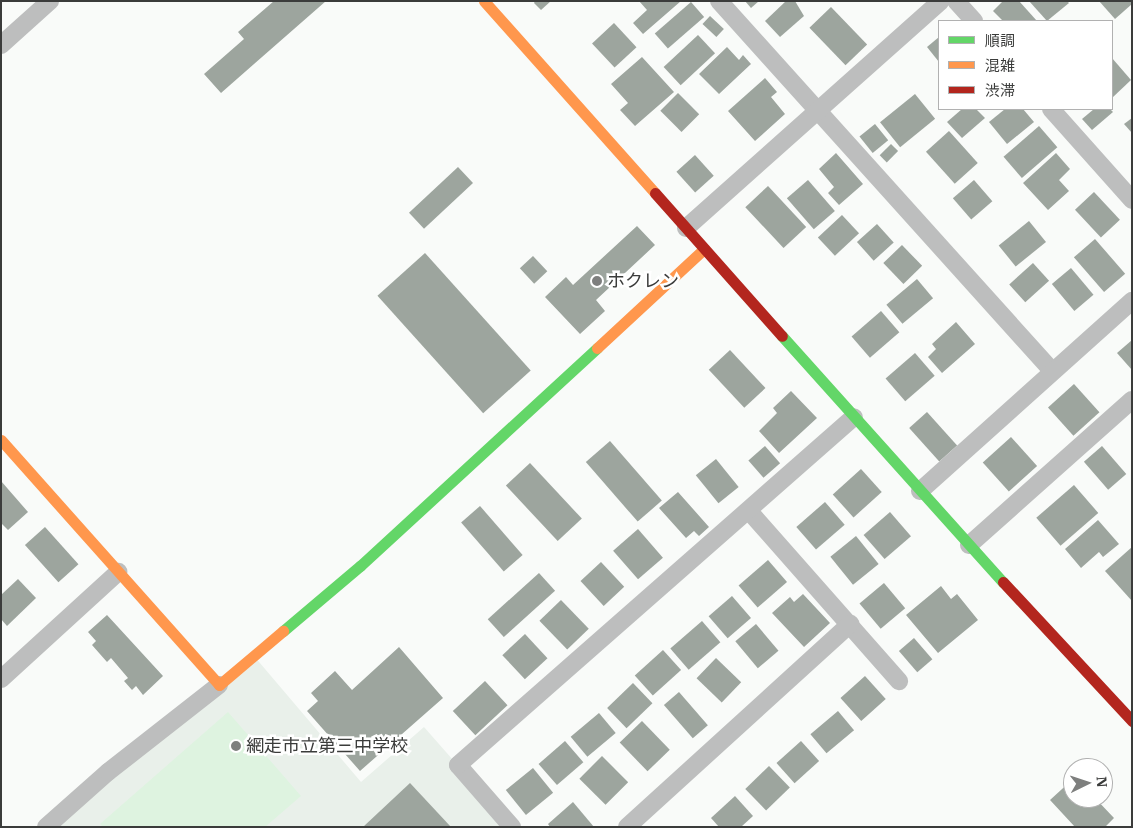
<!DOCTYPE html>
<meta charset="utf-8">
<style>
body{margin:0}
#map{position:relative;width:1133px;height:828px;overflow:hidden;background:#f9fbf9;font-family:"IBM Plex Serif","Noto Sans JP",serif}
div>[style]{position:absolute}
.built>*{inset:0;background:#e9f0ea}
.green>*{inset:0;background:#def3e0}
.building>*{inset:0;background:#9da59e;transform-origin:0 0}
.street>*{height:18px;margin:-9px;padding:0 9px;transform-origin:9px;border-radius:9px;background:#bdbebe}
.fast>*{height:11px;margin:-5.5px;padding:0 5.5px;transform-origin:5.5px;border-radius:5.5px;background:#63d668}
.slow>*{height:11px;margin:-5.5px;padding:0 5.5px;transform-origin:5.5px;border-radius:5.5px;background:#ff974d}
.jam>*{height:11px;margin:-5.5px;padding:0 5.5px;transform-origin:5.5px;border-radius:5.5px;background:#b3261e}
.dots>*{width:14px;height:14px;translate:-50% -50%;box-sizing:border-box;border:2px solid #fff;border-radius:50%}
span{translate:-50% -50%;white-space:nowrap;text-align:center;line-height:1.15;-webkit-text-stroke:5px #fff;paint-order:stroke}
.poi-label{font-size:18px;color:#3b3c3b}
.left{translate:0 -50%;text-align:left}
.frame{position:absolute;inset:0;border:2px solid #3b3c3b;pointer-events:none}
.legend{position:absolute;left:938px;top:20px;width:175px;height:90px;box-sizing:border-box;background:#fff;border:1px solid #b1b1b1;margin:0;padding:6px 9px;list-style:none;font-size:15px;color:#3b3c3b}
.legend li{display:flex;align-items:center;gap:10px;height:25px}
.legend b{width:25px;border:1px solid #b1b1b1}
.north{position:absolute;left:1063px;top:758px;width:50px;height:50px;box-sizing:border-box;background:#fff;border:1px solid #b1b1b1;border-radius:50%;rotate:86deg;font-size:14px;font-weight:700;line-height:20px;text-align:center;color:#3b3c3b}
.north::after{content:'';display:block;margin:auto;width:18px;height:22px;background:#7e7f7e;clip-path:polygon(50% 0,100% 100%,50% 72%,0 100%)}
</style>
<div id="map">
<div class="built">
<i style="clip-path:polygon(254px 656px,361px 782px,424px 727px,512px 827px,46px 827px)"></i>
</div>
<div class="green">
<i style="clip-path:polygon(228px 712px,301px 796px,265px 827px,103px 827px,100px 824px)"></i>
</div>
<div class="building">
<i style="clip-path:polygon(274px 1px,326px 1px,221px 93px,204px 74px,244px 39px,238px 32px)"></i>
<i style="clip-path:polygon(535px 1px,551px 1px,541px 10px,534px 3px)"></i>
<i style="clip-path:polygon(639px 1px,681px 1px,643px 34px,633px 23px,647px 10px)"></i>
<i style="clip-path:polygon(745px 1px,759px 1px,751px 8px)"></i>
<i style="clip-path:polygon(786px 1px,795px 1px,804px 16px,780px 37px,765px 21px)"></i>
<i style="clip-path:polygon(1003px 1px,1019px 1px,1037px 21px,1003px 21px,993px 11px)"></i>
<i style="clip-path:polygon(1029px 1px,1067px 1px,1069px 3px,1047px 21px)"></i>
<i style="clip-path:polygon(1099px 1px,1132px 1px,1132px 4px,1115px 19px)"></i>
<i style="left:691px;top:2px;width:20px;height:48px;rotate:49deg"></i>
<i style="left:831px;top:7px;width:52px;height:30px;rotate:46deg"></i>
<i style="left:710px;top:16px;width:19px;height:11px;rotate:43deg"></i>
<i style="left:614px;top:23px;width:33px;height:30px;rotate:47deg"></i>
<i style="left:698px;top:35px;width:25px;height:47px;rotate:47deg"></i>
<i style="clip-path:polygon(939px 37px,939px 62px,927px 47px)"></i>
<i style="clip-path:polygon(727px 47px,739px 60px,743px 55px,751px 64px,719px 94px,699px 74px)"></i>
<i style="clip-path:polygon(642px 57px,674px 92px,635px 126px,620px 110px,628px 103px,611px 84px)"></i>
<i style="clip-path:polygon(1112px 58px,1131px 80px,1112px 98px)"></i>
<i style="clip-path:polygon(765px 78px,777px 92px,771px 97px,785px 114px,755px 141px,728px 111px)"></i>
<i style="left:678px;top:93px;width:30px;height:25px;rotate:45deg"></i>
<i style="left:915px;top:94px;width:32px;height:45px;rotate:51deg"></i>
<i style="clip-path:polygon(962px 109px,976px 109px,985px 118px,962px 138px,947px 122px)"></i>
<i style="clip-path:polygon(1005px 109px,1023px 109px,1034px 122px,1007px 144px,989px 122px)"></i>
<i style="clip-path:polygon(1094px 109px,1110px 109px,1113px 112px,1092px 130px,1082px 119px)"></i>
<i style="clip-path:polygon(1132px 118px,1132px 133px,1124px 124px)"></i>
<i style="left:875px;top:124px;width:21px;height:20px;rotate:51deg"></i>
<i style="left:1039px;top:126px;width:28px;height:47px;rotate:49deg"></i>
<i style="left:949px;top:131px;width:43px;height:31px;rotate:48deg"></i>
<i style="left:891px;top:144px;width:10px;height:16px;rotate:45deg"></i>
<i style="clip-path:polygon(836px 153px,863px 184px,839px 205px,828px 193px,834px 187px,819px 169px)"></i>
<i style="clip-path:polygon(1056px 153px,1070px 169px,1059px 180px,1069px 191px,1048px 210px,1023px 183px)"></i>
<i style="left:695px;top:155px;width:28px;height:25px;rotate:48deg"></i>
<i style="left:458px;top:167px;width:22px;height:67px;rotate:47deg"></i>
<i style="left:808px;top:180px;width:41px;height:28px;rotate:49deg"></i>
<i style="left:974px;top:180px;width:28px;height:28px;rotate:49deg"></i>
<i style="left:768px;top:186px;width:56px;height:31px;rotate:47deg"></i>
<i style="left:1094px;top:192px;width:38px;height:26px;rotate:47deg"></i>
<i style="left:842px;top:215px;width:25px;height:33px;rotate:47deg"></i>
<i style="left:1029px;top:221px;width:27px;height:39px;rotate:51deg"></i>
<i style="left:877px;top:224px;width:25px;height:27px;rotate:48deg"></i>
<i style="clip-path:polygon(637px 226px,655px 245px,596px 300px,605px 311px,580px 334px,545px 297px,566px 277px,573px 285px)"></i>
<i style="left:1095px;top:239px;width:46px;height:28px;rotate:49deg"></i>
<i style="left:902px;top:245px;width:29px;height:26px;rotate:46deg"></i>
<i style="left:425px;top:253px;width:158px;height:64px;rotate:48deg"></i>
<i style="left:533px;top:256px;width:21px;height:18px;rotate:47deg"></i>
<i style="left:1033px;top:263px;width:24px;height:32px;rotate:48deg"></i>
<i style="left:1071px;top:268px;width:35px;height:25px;rotate:50deg"></i>
<i style="left:917px;top:279px;width:25px;height:40px;rotate:50deg"></i>
<i style="left:881px;top:311px;width:28px;height:39px;rotate:49deg"></i>
<i style="clip-path:polygon(956px 322px,975px 344px,942px 373px,928px 357px,936px 349px,932px 344px)"></i>
<i style="clip-path:polygon(1132px 340px,1132px 370px,1117px 353px)"></i>
<i style="left:730px;top:350px;width:52px;height:29px;rotate:47deg"></i>
<i style="left:915px;top:353px;width:30px;height:39px;rotate:49deg"></i>
<i style="left:1074px;top:384px;width:38px;height:35px;rotate:48deg"></i>
<i style="clip-path:polygon(791px 391px,817px 418px,779px 453px,759px 431px,777px 413px,773px 408px)"></i>
<i style="left:927px;top:412px;width:45px;height:24px;rotate:48deg"></i>
<i style="left:1011px;top:437px;width:39px;height:38px;rotate:48deg"></i>
<i style="left:610px;top:441px;width:79px;height:32px;rotate:49deg"></i>
<i style="left:765px;top:446px;width:23px;height:22px;rotate:49deg"></i>
<i style="left:1102px;top:446px;width:37px;height:24px;rotate:49deg"></i>
<i style="left:716px;top:459px;width:36px;height:26px;rotate:51deg"></i>
<i style="left:530px;top:463px;width:76px;height:33px;rotate:47deg"></i>
<i style="left:861px;top:469px;width:31px;height:38px;rotate:48deg"></i>
<i style="clip-path:polygon(1px 481px,28px 512px,8px 530px,1px 523px)"></i>
<i style="left:1074px;top:485px;width:37px;height:50px;rotate:49deg"></i>
<i style="clip-path:polygon(678px 492px,709px 527px,699px 536px,694px 531px,686px 538px,659px 508px)"></i>
<i style="left:825px;top:502px;width:30px;height:38px;rotate:49deg"></i>
<i style="left:480px;top:506px;width:65px;height:25px;rotate:49deg"></i>
<i style="left:890px;top:512px;width:32px;height:35px;rotate:49deg"></i>
<i style="clip-path:polygon(1098px 520px,1119px 544px,1103px 557px,1099px 552px,1081px 568px,1065px 549px)"></i>
<i style="left:45px;top:527px;width:50px;height:27px;rotate:48deg"></i>
<i style="left:638px;top:529px;width:38px;height:33px;rotate:49deg"></i>
<i style="left:856px;top:536px;width:36px;height:33px;rotate:51deg"></i>
<i style="clip-path:polygon(1132px 547px,1132px 601px,1105px 571px)"></i>
<i style="left:768px;top:560px;width:29px;height:39px;rotate:49deg"></i>
<i style="left:601px;top:562px;width:34px;height:28px;rotate:47deg"></i>
<i style="left:539px;top:573px;width:24px;height:69px;rotate:48deg"></i>
<i style="clip-path:polygon(18px 579px,36px 598px,7px 626px,1px 619px,1px 595px)"></i>
<i style="left:884px;top:583px;width:33px;height:32px;rotate:50deg"></i>
<i style="clip-path:polygon(941px 586px,951px 599px,957px 594px,978px 620px,938px 653px,906px 615px)"></i>
<i style="clip-path:polygon(803px 594px,830px 623px,804px 647px,772px 613px,790px 597px,794px 602px)"></i>
<i style="left:732px;top:596px;width:29px;height:31px;rotate:49deg"></i>
<i style="left:561px;top:600px;width:40px;height:30px;rotate:46deg"></i>
<i style="clip-path:polygon(107px 615px,163px 676px,143px 695px,136px 686px,132px 690px,124px 681px,128px 678px,111px 658px,107px 662px,92px 645px,96px 641px,88px 632px)"></i>
<i style="left:702px;top:621px;width:28px;height:42px;rotate:49deg"></i>
<i style="left:756px;top:624px;width:35px;height:27px;rotate:50deg"></i>
<i style="left:525px;top:634px;width:33px;height:31px;rotate:47deg"></i>
<i style="left:914px;top:638px;width:28px;height:20px;rotate:49deg"></i>
<i style="clip-path:polygon(399px 647px,443px 698px,360px 771px,307px 711px,318px 701px,311px 693px,335px 671px,352px 690px)"></i>
<i style="left:663px;top:650px;width:27px;height:38px;rotate:48deg"></i>
<i style="left:716px;top:658px;width:35px;height:28px;rotate:44deg"></i>
<i style="left:865px;top:676px;width:31px;height:33px;rotate:48deg"></i>
<i style="left:485px;top:681px;width:33px;height:44px;rotate:47deg"></i>
<i style="left:633px;top:683px;width:28px;height:36px;rotate:46deg"></i>
<i style="left:679px;top:692px;width:44px;height:20px;rotate:49deg"></i>
<i style="left:838px;top:711px;width:25px;height:36px;rotate:50deg"></i>
<i style="left:599px;top:713px;width:26px;height:37px;rotate:50deg"></i>
<i style="left:642px;top:721px;width:40px;height:31px;rotate:46deg"></i>
<i style="left:565px;top:741px;width:28px;height:35px;rotate:49deg"></i>
<i style="left:801px;top:741px;width:27px;height:33px;rotate:48deg"></i>
<i style="left:602px;top:756px;width:37px;height:32px;rotate:45deg"></i>
<i style="left:769px;top:766px;width:30px;height:33px;rotate:46deg"></i>
<i style="left:533px;top:768px;width:32px;height:35px;rotate:51deg"></i>
<i style="clip-path:polygon(1073px 779px,1073px 798px,1095px 798px,1114px 818px,1105px 827px,1075px 827px,1050px 800px)"></i>
<i style="clip-path:polygon(410px 783px,451px 827px,363px 827px)"></i>
<i style="clip-path:polygon(735px 796px,753px 816px,741px 827px,719px 827px,711px 818px)"></i>
<i style="clip-path:polygon(573px 802px,594px 827px,550px 827px,548px 824px)"></i>
</div>
<div class="street">
<i style="left:719px;top:1px;width:498px;rotate:48deg"></i>
<i style="left:956px;top:1px;width:27px;rotate:48deg"></i>
<i style="left:1px;top:45px;width:66px;rotate:-41.9deg"></i>
<i style="left:1051px;top:109px;width:122px;rotate:48.3deg"></i>
<i style="left:686px;top:228px;width:341px;rotate:-41.7deg"></i>
<i style="left:920px;top:491px;width:285px;rotate:-41.9deg"></i>
<i style="left:749px;top:511px;width:227px;rotate:48.6deg"></i>
<i style="left:969px;top:545px;width:218px;rotate:-41.7deg"></i>
<i style="left:1px;top:679px;width:159px;rotate:-42.4deg"></i>
<i style="left:46px;top:827px;width:83px;rotate:-41.6deg"></i>
<i style="left:108px;top:772px;width:141px;rotate:-38.1deg"></i>
<i style="left:512px;top:827px;width:82px;rotate:-131.1deg"></i>
<i style="left:458px;top:765px;width:527px;rotate:-41.31deg"></i>
<i style="left:627px;top:827px;width:302px;rotate:-42.3deg"></i>
</div>
<div class="fast">
<i style="left:782px;top:336px;width:331px;rotate:48.1deg"></i>
<i style="left:283px;top:631px;width:101px;rotate:-40.2deg"></i>
<i style="left:360px;top:566px;width:322px;rotate:-42.6deg"></i>
</div>
<div class="slow">
<i style="left:484px;top:1px;width:257px;rotate:48.3deg"></i>
<i style="left:597px;top:348px;width:146px;rotate:-42.8deg"></i>
<i style="left:1px;top:440px;width:328px;rotate:48.3deg"></i>
<i style="left:219px;top:685px;width:84px;rotate:-40.2deg"></i>
</div>
<div class="jam">
<i style="left:655px;top:193px;width:191px;rotate:48.4deg"></i>
<i style="left:1003px;top:582px;width:190px;rotate:47.1deg"></i>
</div>
<div class="dots">
<i style="left:597px;top:281px;background:#7e7f7e"></i>
<i style="left:236px;top:746px;background:#7e7f7e"></i>
</div>
<div class="poi-label">
<span class="left" style="left:607px;top:281px">ホクレン</span>
<span class="left" style="left:246px;top:746px">網走市立第三中学校</span>
</div>
<div class="frame"></div>
<ul class="legend">
<li><b style="height:6px;background:#63d668"></b>順調</li>
<li><b style="height:6px;background:#ff974d"></b>混雑</li>
<li><b style="height:6px;background:#b3261e"></b>渋滞</li>
</ul>
<div class="north">N</div>
</div>
